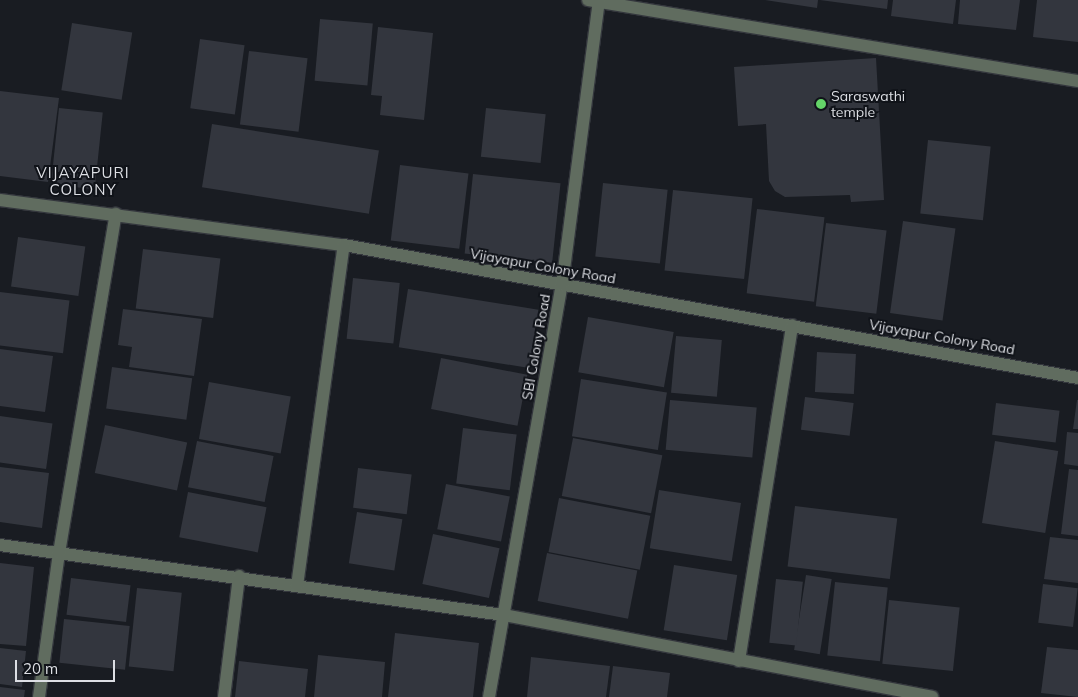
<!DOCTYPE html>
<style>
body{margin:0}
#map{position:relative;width:1078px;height:697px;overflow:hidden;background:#191c22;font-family:Mulish,sans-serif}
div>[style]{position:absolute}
.building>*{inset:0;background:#33363e;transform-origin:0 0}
.roads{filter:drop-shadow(1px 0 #34373d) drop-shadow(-1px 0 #34373d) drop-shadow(0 1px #34373d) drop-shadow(0 -1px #34373d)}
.minor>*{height:12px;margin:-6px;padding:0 6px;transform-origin:6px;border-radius:6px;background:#606c5f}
.dots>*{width:14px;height:14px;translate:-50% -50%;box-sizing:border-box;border:2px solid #101319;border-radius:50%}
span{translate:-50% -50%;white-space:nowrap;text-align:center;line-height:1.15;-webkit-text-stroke:4px #101319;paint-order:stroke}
.poi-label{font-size:14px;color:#dddfe4}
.left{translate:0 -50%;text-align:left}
.street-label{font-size:14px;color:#dddfe4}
.neighbourhood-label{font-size:15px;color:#dddfe4;letter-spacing:1px}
.scale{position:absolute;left:15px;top:660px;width:100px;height:22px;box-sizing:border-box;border:2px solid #dddfe4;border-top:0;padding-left:6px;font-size:15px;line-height:18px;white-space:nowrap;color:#dddfe4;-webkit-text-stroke:4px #101319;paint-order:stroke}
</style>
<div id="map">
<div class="building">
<i style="clip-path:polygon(765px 0,818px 0,817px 8px)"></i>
<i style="clip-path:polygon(820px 0,888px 0,887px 9px)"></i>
<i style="clip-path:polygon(893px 0,956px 0,953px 24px,891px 16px)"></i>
<i style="clip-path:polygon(960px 0,1020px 0,1016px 30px,958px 24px)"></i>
<i style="clip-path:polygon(1037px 0,1078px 0,1078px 42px,1033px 37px)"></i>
<i style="left:320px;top:19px;width:53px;height:62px;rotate:5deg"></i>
<i style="left:72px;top:23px;width:61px;height:68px;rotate:9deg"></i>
<i style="clip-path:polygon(378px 27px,433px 33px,424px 120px,380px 115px,382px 96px,371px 95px)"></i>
<i style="left:200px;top:39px;width:45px;height:70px;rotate:8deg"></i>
<i style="left:249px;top:51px;width:59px;height:74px;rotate:7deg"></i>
<i style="clip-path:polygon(876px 58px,884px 200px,851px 202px,850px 195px,785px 197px,775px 191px,769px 181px,766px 124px,738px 126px,734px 67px)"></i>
<i style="clip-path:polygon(0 91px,59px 98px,48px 182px,0 176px)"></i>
<i style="left:59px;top:108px;width:44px;height:77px;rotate:6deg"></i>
<i style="left:486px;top:108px;width:60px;height:49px;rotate:6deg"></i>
<i style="left:212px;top:124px;width:169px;height:64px;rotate:9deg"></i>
<i style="left:928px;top:140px;width:63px;height:74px;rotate:6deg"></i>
<i style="left:400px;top:165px;width:69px;height:76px;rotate:7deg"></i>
<i style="left:473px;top:174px;width:88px;height:80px;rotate:6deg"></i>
<i style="left:603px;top:183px;width:65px;height:74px;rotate:6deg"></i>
<i style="left:673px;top:190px;width:80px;height:81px;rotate:6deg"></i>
<i style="left:757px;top:209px;width:68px;height:85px;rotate:7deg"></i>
<i style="left:903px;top:221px;width:53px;height:93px;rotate:8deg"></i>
<i style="left:826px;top:223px;width:61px;height:84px;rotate:7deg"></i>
<i style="left:18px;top:237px;width:68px;height:50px;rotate:8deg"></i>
<i style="left:143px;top:249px;width:78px;height:60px;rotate:7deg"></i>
<i style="left:353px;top:278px;width:47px;height:61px;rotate:6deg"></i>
<i style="left:408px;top:289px;width:132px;height:59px;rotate:9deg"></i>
<i style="left:0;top:292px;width:70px;height:53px;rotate:7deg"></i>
<i style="clip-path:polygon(123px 309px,202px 319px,194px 376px,129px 367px,132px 347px,118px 345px)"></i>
<i style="left:588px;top:317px;width:87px;height:56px;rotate:10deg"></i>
<i style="left:676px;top:336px;width:46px;height:57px;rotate:5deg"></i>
<i style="clip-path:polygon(0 349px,53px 356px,45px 412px,0 406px)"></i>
<i style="left:817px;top:352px;width:39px;height:40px;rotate:3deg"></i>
<i style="left:441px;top:358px;width:88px;height:52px;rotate:11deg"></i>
<i style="left:112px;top:367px;width:81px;height:42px;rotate:8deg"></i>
<i style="left:581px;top:379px;width:87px;height:58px;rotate:9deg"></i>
<i style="left:209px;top:382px;width:83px;height:58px;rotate:10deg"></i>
<i style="left:805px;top:397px;width:49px;height:33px;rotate:7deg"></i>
<i style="left:670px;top:400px;width:87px;height:50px;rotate:5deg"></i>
<i style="clip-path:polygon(1077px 400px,1078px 400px,1078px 429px,1073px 429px)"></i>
<i style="left:996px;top:403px;width:64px;height:32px;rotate:7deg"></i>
<i style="left:0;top:416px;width:53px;height:46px;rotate:8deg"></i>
<i style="left:105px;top:425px;width:84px;height:49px;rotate:12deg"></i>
<i style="left:463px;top:428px;width:54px;height:56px;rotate:7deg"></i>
<i style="clip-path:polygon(1067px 432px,1078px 433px,1078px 466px,1064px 464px)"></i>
<i style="left:573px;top:438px;width:91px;height:59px;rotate:11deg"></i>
<i style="left:197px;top:441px;width:78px;height:47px;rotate:11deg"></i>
<i style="left:995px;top:441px;width:64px;height:83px;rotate:9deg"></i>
<i style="clip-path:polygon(0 467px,49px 473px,42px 528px,0 522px)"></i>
<i style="left:358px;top:468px;width:54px;height:40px;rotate:7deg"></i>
<i style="clip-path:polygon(1069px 469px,1078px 470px,1078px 536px,1061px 534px)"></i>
<i style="left:446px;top:484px;width:65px;height:46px;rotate:11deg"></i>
<i style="left:659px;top:490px;width:83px;height:59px;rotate:9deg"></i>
<i style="left:188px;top:492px;width:80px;height:46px;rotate:11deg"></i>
<i style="left:559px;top:498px;width:93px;height:55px;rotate:11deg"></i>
<i style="left:795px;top:506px;width:103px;height:61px;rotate:7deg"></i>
<i style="left:357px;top:512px;width:46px;height:52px;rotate:9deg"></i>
<i style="left:433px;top:534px;width:68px;height:51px;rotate:12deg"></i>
<i style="clip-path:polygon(1050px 537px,1078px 540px,1078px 583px,1044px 579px)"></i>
<i style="left:547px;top:553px;width:92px;height:49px;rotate:11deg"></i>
<i style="clip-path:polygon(0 563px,34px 567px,26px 646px,0 644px)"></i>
<i style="left:674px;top:565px;width:64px;height:66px;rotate:9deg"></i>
<i style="left:806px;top:575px;width:26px;height:76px;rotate:9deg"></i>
<i style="left:71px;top:578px;width:60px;height:37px;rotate:7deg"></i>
<i style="left:776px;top:579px;width:27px;height:64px;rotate:6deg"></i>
<i style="left:835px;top:582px;width:53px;height:74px;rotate:6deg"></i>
<i style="left:1043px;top:584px;width:35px;height:39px;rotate:7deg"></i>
<i style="left:137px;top:588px;width:45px;height:79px;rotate:6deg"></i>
<i style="left:889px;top:600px;width:71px;height:64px;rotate:6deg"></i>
<i style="left:64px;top:619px;width:66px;height:44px;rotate:6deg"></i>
<i style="clip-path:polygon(395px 633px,479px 643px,473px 697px,388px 697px)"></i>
<i style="clip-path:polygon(1047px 647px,1078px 650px,1078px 697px,1041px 693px)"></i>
<i style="clip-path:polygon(0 648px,26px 651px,22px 687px,0 684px)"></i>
<i style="clip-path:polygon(318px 655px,385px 662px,382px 697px,314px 697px)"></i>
<i style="clip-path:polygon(531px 657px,610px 666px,606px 697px,527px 697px)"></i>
<i style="clip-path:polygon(239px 661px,308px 669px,305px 697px,235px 697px)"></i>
<i style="clip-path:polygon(613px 666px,670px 673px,667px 697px,609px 697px)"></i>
<i style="clip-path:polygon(0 687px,25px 690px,24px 697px,0 697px)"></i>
</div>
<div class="roads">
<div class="minor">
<i style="left:588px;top:0;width:497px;rotate:9.4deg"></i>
<i style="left:0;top:200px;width:347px;rotate:7.5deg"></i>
<i style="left:344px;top:245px;width:746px;rotate:10.27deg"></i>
<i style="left:0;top:545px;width:509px;rotate:7.91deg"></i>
<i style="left:504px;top:615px;width:436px;rotate:10.8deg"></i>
<i style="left:297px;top:586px;width:344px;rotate:-82.2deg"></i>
<i style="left:739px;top:661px;width:340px;rotate:-81deg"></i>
<i style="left:39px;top:697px;width:145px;rotate:-82.1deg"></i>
<i style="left:59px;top:553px;width:344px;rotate:-80.5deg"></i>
<i style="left:224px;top:697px;width:122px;rotate:-82.9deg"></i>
<i style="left:489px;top:697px;width:418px;rotate:-80deg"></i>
<i style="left:562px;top:285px;width:287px;rotate:-82.6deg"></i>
</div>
</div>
<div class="dots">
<i style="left:821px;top:104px;background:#64d468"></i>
</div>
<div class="poi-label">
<span class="left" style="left:831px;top:104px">Saraswathi<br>temple</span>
</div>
<div class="street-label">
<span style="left:543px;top:266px;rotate:10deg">Vijayapur Colony Road</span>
<span style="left:942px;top:337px;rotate:10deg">Vijayapur Colony Road</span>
<span style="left:536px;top:347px;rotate:-80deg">SBI Colony Road</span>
</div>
<div class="neighbourhood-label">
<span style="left:83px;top:181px">VIJAYAPURI<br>COLONY</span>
</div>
<div class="scale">20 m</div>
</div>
